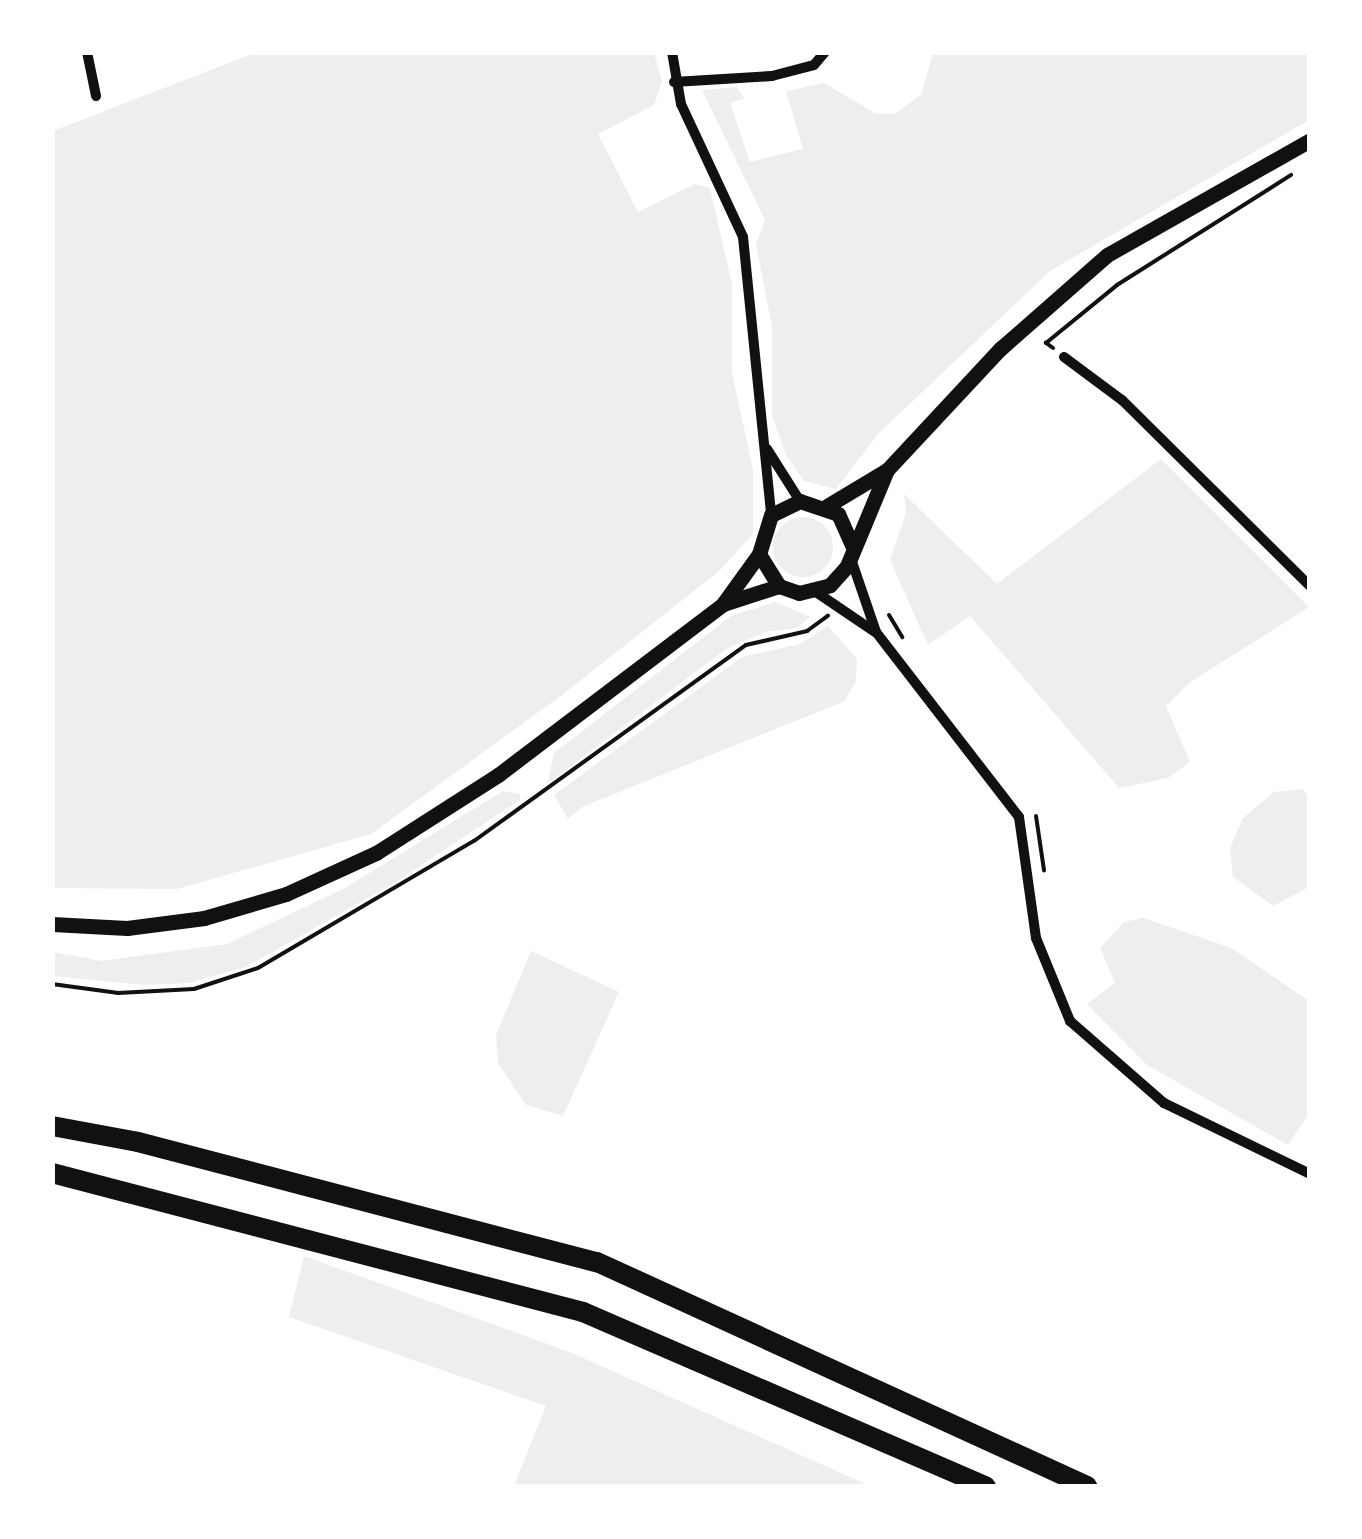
<!DOCTYPE html>
<style>
body{margin:0}
#map{position:relative;width:1362px;height:1539px;overflow:hidden;background:#fff;font-family:"Fira Sans",sans-serif}
div>[style]{position:absolute}
.green>*{inset:0;background:#eee}
.round{border-radius:50%}
.path>*{height:4px;margin:-2px;padding:0 2px;transform-origin:2px;border-radius:2px;background:#111}
.minor>*{height:10px;margin:-5px;padding:0 5px;transform-origin:5px;border-radius:5px;background:#111}
.secondary>*{height:15px;margin:-7.5px;padding:0 7.5px;transform-origin:7.5px;border-radius:7.5px;background:#111}
.motorway>*{height:20px;margin:-10px;padding:0 10px;transform-origin:10px;border-radius:10px;background:#111}
span{translate:-50% -50%;white-space:nowrap;text-align:center;line-height:1.15;-webkit-text-stroke:8px #fff;paint-order:stroke}
.frame{position:absolute;inset:0;border:55px solid #fff;pointer-events:none}
</style>
<div id="map">
<div class="green">
<i style="clip-path:polygon(257px 52px,654px 53px,662px 81px,654px 105px,598px 134px,638px 212px,695px 184px,710px 188px,732px 284px,732px 373px,753px 470px,753px 534px,719px 571px,562px 695px,371px 834px,177px 889px,53px 888px,53px 131px)"></i>
<i style="clip-path:polygon(933px 53px,1309px 53px,1309px 120px,1050px 271px,878px 434px,836px 489px,804px 481px,786px 455px,772px 416px,772px 327px,756px 244px,765px 220px,702px 90px,736px 87px,741px 93px,744px 98px,730px 103px,750px 162px,803px 149px,786px 91px,824px 83px,875px 113px,894px 114px,921px 95px)"></i>
<i style="clip-path:polygon(1161px 459px,1309px 607px,1189px 683px,1166px 706px,1190px 762px,1168px 778px,1119px 788px,970px 616px,928px 645px,890px 560px,906px 513px,904px 494px,997px 584px)"></i>
<i class="round" style="left:773px;top:517px;width:60px;height:60px"></i>
<i style="clip-path:polygon(776px 602px,810px 617px,797px 628px,765px 632px,726px 649px,547px 784px,554px 753px,731px 616px)"></i>
<i style="clip-path:polygon(828px 626px,857px 659px,856px 681px,845px 701px,582px 807px,568px 819px,554px 795px,742px 657px,800px 644px)"></i>
<i style="clip-path:polygon(1302px 789px,1309px 796px,1309px 887px,1273px 906px,1233px 877px,1230px 848px,1243px 818px,1274px 792px)"></i>
<i style="clip-path:polygon(503px 791px,520px 794px,520px 800px,396px 882px,246px 967px,189px 983px,143px 985px,53px 976px,53px 952px,101px 961px,227px 944px,345px 888px)"></i>
<i style="clip-path:polygon(1144px 918px,1231px 948px,1309px 1001px,1309px 1113px,1288px 1145px,1147px 1065px,1087px 1004px,1115px 983px,1100px 948px,1124px 922px)"></i>
<i style="clip-path:polygon(531px 951px,619px 992px,563px 1116px,526px 1105px,498px 1063px,496px 1035px)"></i>
<i style="clip-path:polygon(304px 1256px,572px 1353px,870px 1486px,514px 1486px,546px 1406px,289px 1317px)"></i>
</div>
<div class="path">
<i style="left:1053px;top:348px;width:9px;rotate:-144deg"></i>
<i style="left:1046px;top:343px;width:92px;rotate:-39.2deg"></i>
<i style="left:1117px;top:285px;width:206px;rotate:-32.3deg"></i>
<i style="left:889px;top:615px;width:26px;rotate:59deg"></i>
<i style="left:1036px;top:816px;width:55px;rotate:81.6deg"></i>
<i style="left:52px;top:984px;width:67px;rotate:7.8deg"></i>
<i style="left:118px;top:993px;width:76px;rotate:-3deg"></i>
<i style="left:194px;top:989px;width:67px;rotate:-18.2deg"></i>
<i style="left:258px;top:968px;width:251px;rotate:-30.5deg"></i>
<i style="left:474px;top:841px;width:335px;rotate:-35.8deg"></i>
<i style="left:746px;top:645px;width:63px;rotate:-12.9deg"></i>
<i style="left:807px;top:631px;width:26px;rotate:-36deg"></i>
</div>
<div class="minor">
<i style="left:87px;top:52px;width:45px;rotate:78.4deg"></i>
<i style="left:672px;top:52px;width:53px;rotate:80.2deg"></i>
<i style="left:681px;top:104px;width:147px;rotate:65deg"></i>
<i style="left:743px;top:237px;width:279px;rotate:84.2deg"></i>
<i style="left:674px;top:82px;width:98px;rotate:-3.5deg"></i>
<i style="left:772px;top:76px;width:43px;rotate:-14.7deg"></i>
<i style="left:814px;top:65px;width:17px;rotate:-50deg"></i>
<i style="left:1064px;top:357px;width:72px;rotate:36.6deg"></i>
<i style="left:1122px;top:400px;width:264px;rotate:44.7deg"></i>
<i style="left:767px;top:449px;width:62px;rotate:57.6deg"></i>
<i style="left:850px;top:556px;width:80px;rotate:71.1deg"></i>
<i style="left:876px;top:632px;width:234px;rotate:52.3deg"></i>
<i style="left:1019px;top:817px;width:122px;rotate:82deg"></i>
<i style="left:1036px;top:938px;width:90px;rotate:67.7deg"></i>
<i style="left:1070px;top:1021px;width:125px;rotate:41.1deg"></i>
<i style="left:1164px;top:1103px;width:162px;rotate:25.9deg"></i>
<i style="left:816px;top:592px;width:71px;rotate:34.1deg"></i>
</div>
<div class="secondary">
<i style="left:827px;top:506px;width:70px;rotate:-31deg"></i>
<i style="left:887px;top:470px;width:166px;rotate:-47deg"></i>
<i style="left:1000px;top:349px;width:142px;rotate:-41.3deg"></i>
<i style="left:1107px;top:255px;width:233px;rotate:-29.5deg"></i>
<i style="left:852px;top:545px;width:34px;rotate:-114deg"></i>
<i style="left:838px;top:514px;width:40px;rotate:-161.1deg"></i>
<i style="left:800px;top:501px;width:32px;rotate:154deg"></i>
<i style="left:771px;top:515px;width:41px;rotate:107.1deg"></i>
<i style="left:759px;top:554px;width:38px;rotate:58deg"></i>
<i style="left:779px;top:586px;width:21px;rotate:19deg"></i>
<i style="left:799px;top:593px;width:32px;rotate:-14deg"></i>
<i style="left:830px;top:585px;width:25px;rotate:-48deg"></i>
<i style="left:847px;top:566px;width:104px;rotate:-67.4deg"></i>
<i style="left:723px;top:604px;width:59px;rotate:-17.8deg"></i>
<i style="left:52px;top:924px;width:75px;rotate:3.1deg"></i>
<i style="left:127px;top:928px;width:78px;rotate:-7.4deg"></i>
<i style="left:204px;top:918px;width:85px;rotate:-16.3deg"></i>
<i style="left:286px;top:894px;width:99px;rotate:-24.5deg"></i>
<i style="left:376px;top:853px;width:145px;rotate:-32.6deg"></i>
<i style="left:498px;top:775px;width:283px;rotate:-37.2deg"></i>
<i style="left:723px;top:604px;width:62px;rotate:-54.2deg"></i>
</div>
<div class="motorway">
<i style="left:52px;top:1126px;width:87px;rotate:10.5deg"></i>
<i style="left:138px;top:1142px;width:474px;rotate:14.7deg"></i>
<i style="left:597px;top:1262px;width:539px;rotate:24.57deg"></i>
<i style="left:52px;top:1173px;width:549px;rotate:14.67deg"></i>
<i style="left:583px;top:1312px;width:439px;rotate:23.4deg"></i>
</div>
<div class="frame"></div>
</div>
